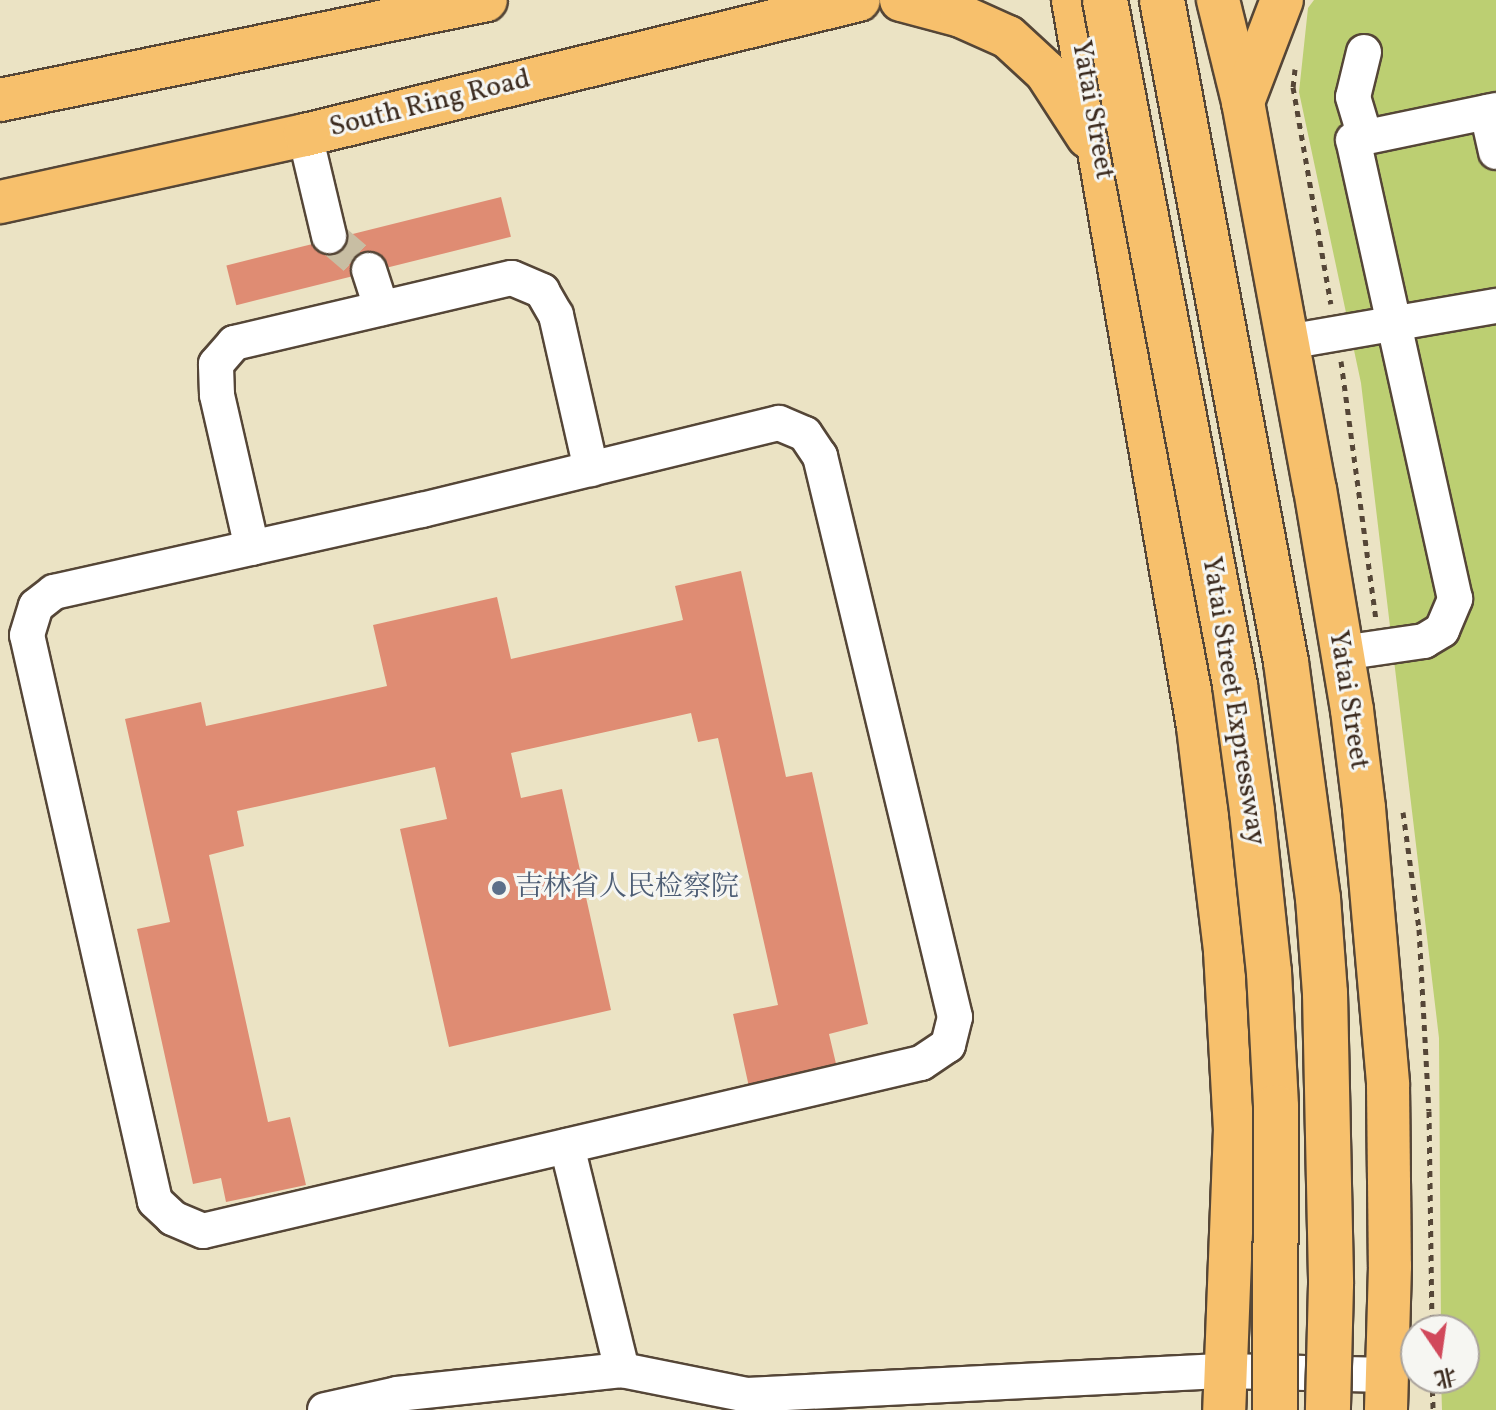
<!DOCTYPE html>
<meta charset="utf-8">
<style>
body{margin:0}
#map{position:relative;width:1496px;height:1410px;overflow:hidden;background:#ebe3c4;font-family:Vollkorn,"Noto Serif SC",serif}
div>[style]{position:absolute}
.green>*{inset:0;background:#bccf72}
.building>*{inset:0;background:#df8c73;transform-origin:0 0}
.minor-tunnel>*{height:34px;margin-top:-17px;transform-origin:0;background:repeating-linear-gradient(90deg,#c8bea3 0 34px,transparent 0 51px)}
.path>*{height:5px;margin-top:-2.5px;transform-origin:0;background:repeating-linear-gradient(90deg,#554637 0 6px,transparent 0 12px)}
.roads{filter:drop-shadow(2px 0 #554637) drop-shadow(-2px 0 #554637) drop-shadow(0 2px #554637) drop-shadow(0 -2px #554637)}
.minor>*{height:34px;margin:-17px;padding:0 17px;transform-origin:17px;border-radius:17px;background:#fff}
.major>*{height:42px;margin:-21px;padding:0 21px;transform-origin:21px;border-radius:21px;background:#f7c06c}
.bridges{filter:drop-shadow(2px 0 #554637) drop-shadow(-2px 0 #554637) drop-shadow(0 2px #554637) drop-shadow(0 -2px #554637)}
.highway-bridge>*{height:44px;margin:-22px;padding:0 22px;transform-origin:22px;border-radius:22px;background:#f7c06c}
.dots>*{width:22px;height:22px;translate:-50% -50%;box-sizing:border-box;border:4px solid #f6f6f2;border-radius:50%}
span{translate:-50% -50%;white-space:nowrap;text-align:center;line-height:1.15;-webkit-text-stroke:6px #f6f6f2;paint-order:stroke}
.street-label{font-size:28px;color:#3b2a1e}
.service-label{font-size:28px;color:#4e5e75}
.left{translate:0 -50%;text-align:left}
.north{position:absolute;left:1400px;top:1314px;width:80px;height:80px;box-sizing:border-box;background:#f6f6f2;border:2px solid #aba49d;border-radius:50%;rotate:167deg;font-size:22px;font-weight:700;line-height:32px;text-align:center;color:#3b2a1e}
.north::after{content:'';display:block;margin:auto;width:28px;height:36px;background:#d1495b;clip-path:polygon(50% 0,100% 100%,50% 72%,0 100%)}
</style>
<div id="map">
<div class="green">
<i style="clip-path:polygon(1314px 0,1496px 0,1496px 1410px,1442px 1410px,1441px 1378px,1464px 1378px,1464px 1330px,1441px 1330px,1439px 1038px,1361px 383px,1299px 92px,1308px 8px)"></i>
</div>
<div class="building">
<i style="left:501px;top:197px;width:41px;height:283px;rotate:76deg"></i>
<i style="clip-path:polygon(741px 571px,786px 777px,812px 772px,868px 1024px,829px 1034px,837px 1068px,749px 1087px,733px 1014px,778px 1005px,718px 738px,698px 742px,691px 713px,511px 753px,521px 798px,562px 789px,611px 1010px,449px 1047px,400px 829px,447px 819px,435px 767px,237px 811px,244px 846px,209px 855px,268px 1122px,290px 1117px,306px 1185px,226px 1202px,221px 1178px,193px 1184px,137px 929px,170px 922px,125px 719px,201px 702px,206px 726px,387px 686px,373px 625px,497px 597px,511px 659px,683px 620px,675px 586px)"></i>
</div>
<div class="minor-tunnel">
<i style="left:329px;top:236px;width:52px;rotate:40.4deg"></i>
</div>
<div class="path">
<i style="left:1295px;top:69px;width:18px;rotate:96deg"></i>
<i style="left:1293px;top:87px;width:220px;rotate:80.1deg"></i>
<i style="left:1341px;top:361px;width:261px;rotate:82.3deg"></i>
<i style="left:1403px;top:812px;width:118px;rotate:82.2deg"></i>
<i style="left:1419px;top:929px;width:182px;rotate:86.9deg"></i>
<i style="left:1429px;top:1111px;width:219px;rotate:89.2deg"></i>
<i style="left:1432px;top:1378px;width:32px;rotate:88deg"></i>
</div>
<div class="roads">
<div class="minor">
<i style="left:1364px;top:52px;width:46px;rotate:103.7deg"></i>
<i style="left:1353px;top:97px;width:42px;rotate:73.3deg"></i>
<i style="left:1487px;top:112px;width:41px;rotate:77.3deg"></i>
<i style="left:305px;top:135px;width:104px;rotate:76.6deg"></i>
<i style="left:369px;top:270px;width:40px;rotate:72deg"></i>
<i style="left:1287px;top:342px;width:212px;rotate:-9.8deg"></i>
<i style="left:779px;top:423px;width:28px;rotate:23deg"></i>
<i style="left:805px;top:434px;width:27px;rotate:56deg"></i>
<i style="left:820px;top:456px;width:577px;rotate:76.47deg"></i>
<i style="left:955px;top:1017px;width:29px;rotate:104deg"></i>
<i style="left:948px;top:1045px;width:32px;rotate:146deg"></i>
<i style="left:921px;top:1063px;width:737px;rotate:166.83deg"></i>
<i style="left:203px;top:1231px;width:33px;rotate:-157deg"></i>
<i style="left:173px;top:1218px;width:25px;rotate:-137deg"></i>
<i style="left:155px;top:1201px;width:580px;rotate:-102.74deg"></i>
<i style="left:27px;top:635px;width:30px;rotate:-73deg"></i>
<i style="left:36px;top:606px;width:23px;rotate:-38deg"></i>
<i style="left:54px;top:592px;width:377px;rotate:-12.6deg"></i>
<i style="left:422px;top:510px;width:367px;rotate:-13.7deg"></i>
<i style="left:252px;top:548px;width:157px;rotate:-102.9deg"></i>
<i style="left:217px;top:395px;width:31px;rotate:-92deg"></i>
<i style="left:216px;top:364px;width:28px;rotate:-49deg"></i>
<i style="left:234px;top:343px;width:285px;rotate:-13.2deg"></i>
<i style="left:512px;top:278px;width:33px;rotate:23deg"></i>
<i style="left:542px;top:291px;width:28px;rotate:60deg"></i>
<i style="left:556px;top:315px;width:158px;rotate:77.2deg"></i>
<i style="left:1342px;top:653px;width:83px;rotate:-8.3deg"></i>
<i style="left:1424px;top:641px;width:21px;rotate:-31deg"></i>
<i style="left:1442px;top:630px;width:34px;rotate:-67deg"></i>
<i style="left:1455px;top:599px;width:470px;rotate:-102.5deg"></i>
<i style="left:1353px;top:140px;width:146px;rotate:-11.8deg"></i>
<i style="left:567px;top:1146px;width:231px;rotate:76.2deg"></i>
<i style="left:325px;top:1410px;width:74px;rotate:-12.5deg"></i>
<i style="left:397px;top:1394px;width:226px;rotate:-6.1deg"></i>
<i style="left:622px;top:1370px;width:127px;rotate:11.3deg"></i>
<i style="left:747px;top:1395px;width:479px;rotate:-2.9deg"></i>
<i style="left:1225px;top:1371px;width:163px;rotate:1.4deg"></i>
</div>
<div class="major">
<i style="left:901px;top:0;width:62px;rotate:14.9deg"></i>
<i style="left:961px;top:16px;width:51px;rotate:24.1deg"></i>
<i style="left:1008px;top:37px;width:52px;rotate:42.6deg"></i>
<i style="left:1046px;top:72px;width:77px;rotate:57.1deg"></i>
<i style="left:1073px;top:0;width:738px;rotate:80.24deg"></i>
<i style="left:1198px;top:727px;width:226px;rotate:83.1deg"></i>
<i style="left:1225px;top:951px;width:178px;rotate:86.8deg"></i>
<i style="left:1235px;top:1129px;width:281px;rotate:92.2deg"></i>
<i style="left:1218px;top:0;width:105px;rotate:76.2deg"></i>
<i style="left:1243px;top:102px;width:394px;rotate:79.5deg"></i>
<i style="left:1315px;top:489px;width:224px;rotate:80.5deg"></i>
<i style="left:1352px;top:710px;width:99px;rotate:83deg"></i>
<i style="left:1364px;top:808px;width:278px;rotate:85deg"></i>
<i style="left:1388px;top:1085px;width:181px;rotate:89.4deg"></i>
<i style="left:1390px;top:1266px;width:144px;rotate:91.6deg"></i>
<i style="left:0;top:100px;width:496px;rotate:-11.6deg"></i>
<i style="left:1243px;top:102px;width:109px;rotate:-69.1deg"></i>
<i style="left:0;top:202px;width:312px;rotate:-12.4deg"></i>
<i style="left:305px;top:135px;width:570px;rotate:-13.7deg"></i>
</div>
</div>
<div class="bridges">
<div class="highway-bridge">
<i style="left:1105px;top:0;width:697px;rotate:79.25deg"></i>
<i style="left:1235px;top:685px;width:127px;rotate:82.3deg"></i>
<i style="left:1252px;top:811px;width:162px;rotate:84deg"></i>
<i style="left:1269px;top:972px;width:135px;rotate:87deg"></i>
<i style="left:1276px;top:1107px;width:303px;rotate:90.2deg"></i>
<i style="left:1162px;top:0;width:674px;rotate:79.39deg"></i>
<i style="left:1286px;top:662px;width:238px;rotate:82.3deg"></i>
<i style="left:1318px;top:898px;width:95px;rotate:85.8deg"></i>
<i style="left:1325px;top:993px;width:291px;rotate:88.8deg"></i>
<i style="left:1331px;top:1284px;width:126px;rotate:91.4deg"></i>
</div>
</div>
<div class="dots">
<i style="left:499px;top:888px;background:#5c6f8a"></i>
</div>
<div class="street-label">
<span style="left:430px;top:104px;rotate:-14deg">South Ring Road</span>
<span style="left:1092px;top:110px;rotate:80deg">Yatai Street</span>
<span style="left:1348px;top:700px;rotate:81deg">Yatai Street</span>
<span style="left:1233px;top:701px;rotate:81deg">Yatai Street Expressway</span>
</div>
<div class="service-label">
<span class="left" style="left:515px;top:888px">吉林省人民检察院</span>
</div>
<div class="north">北</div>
</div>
